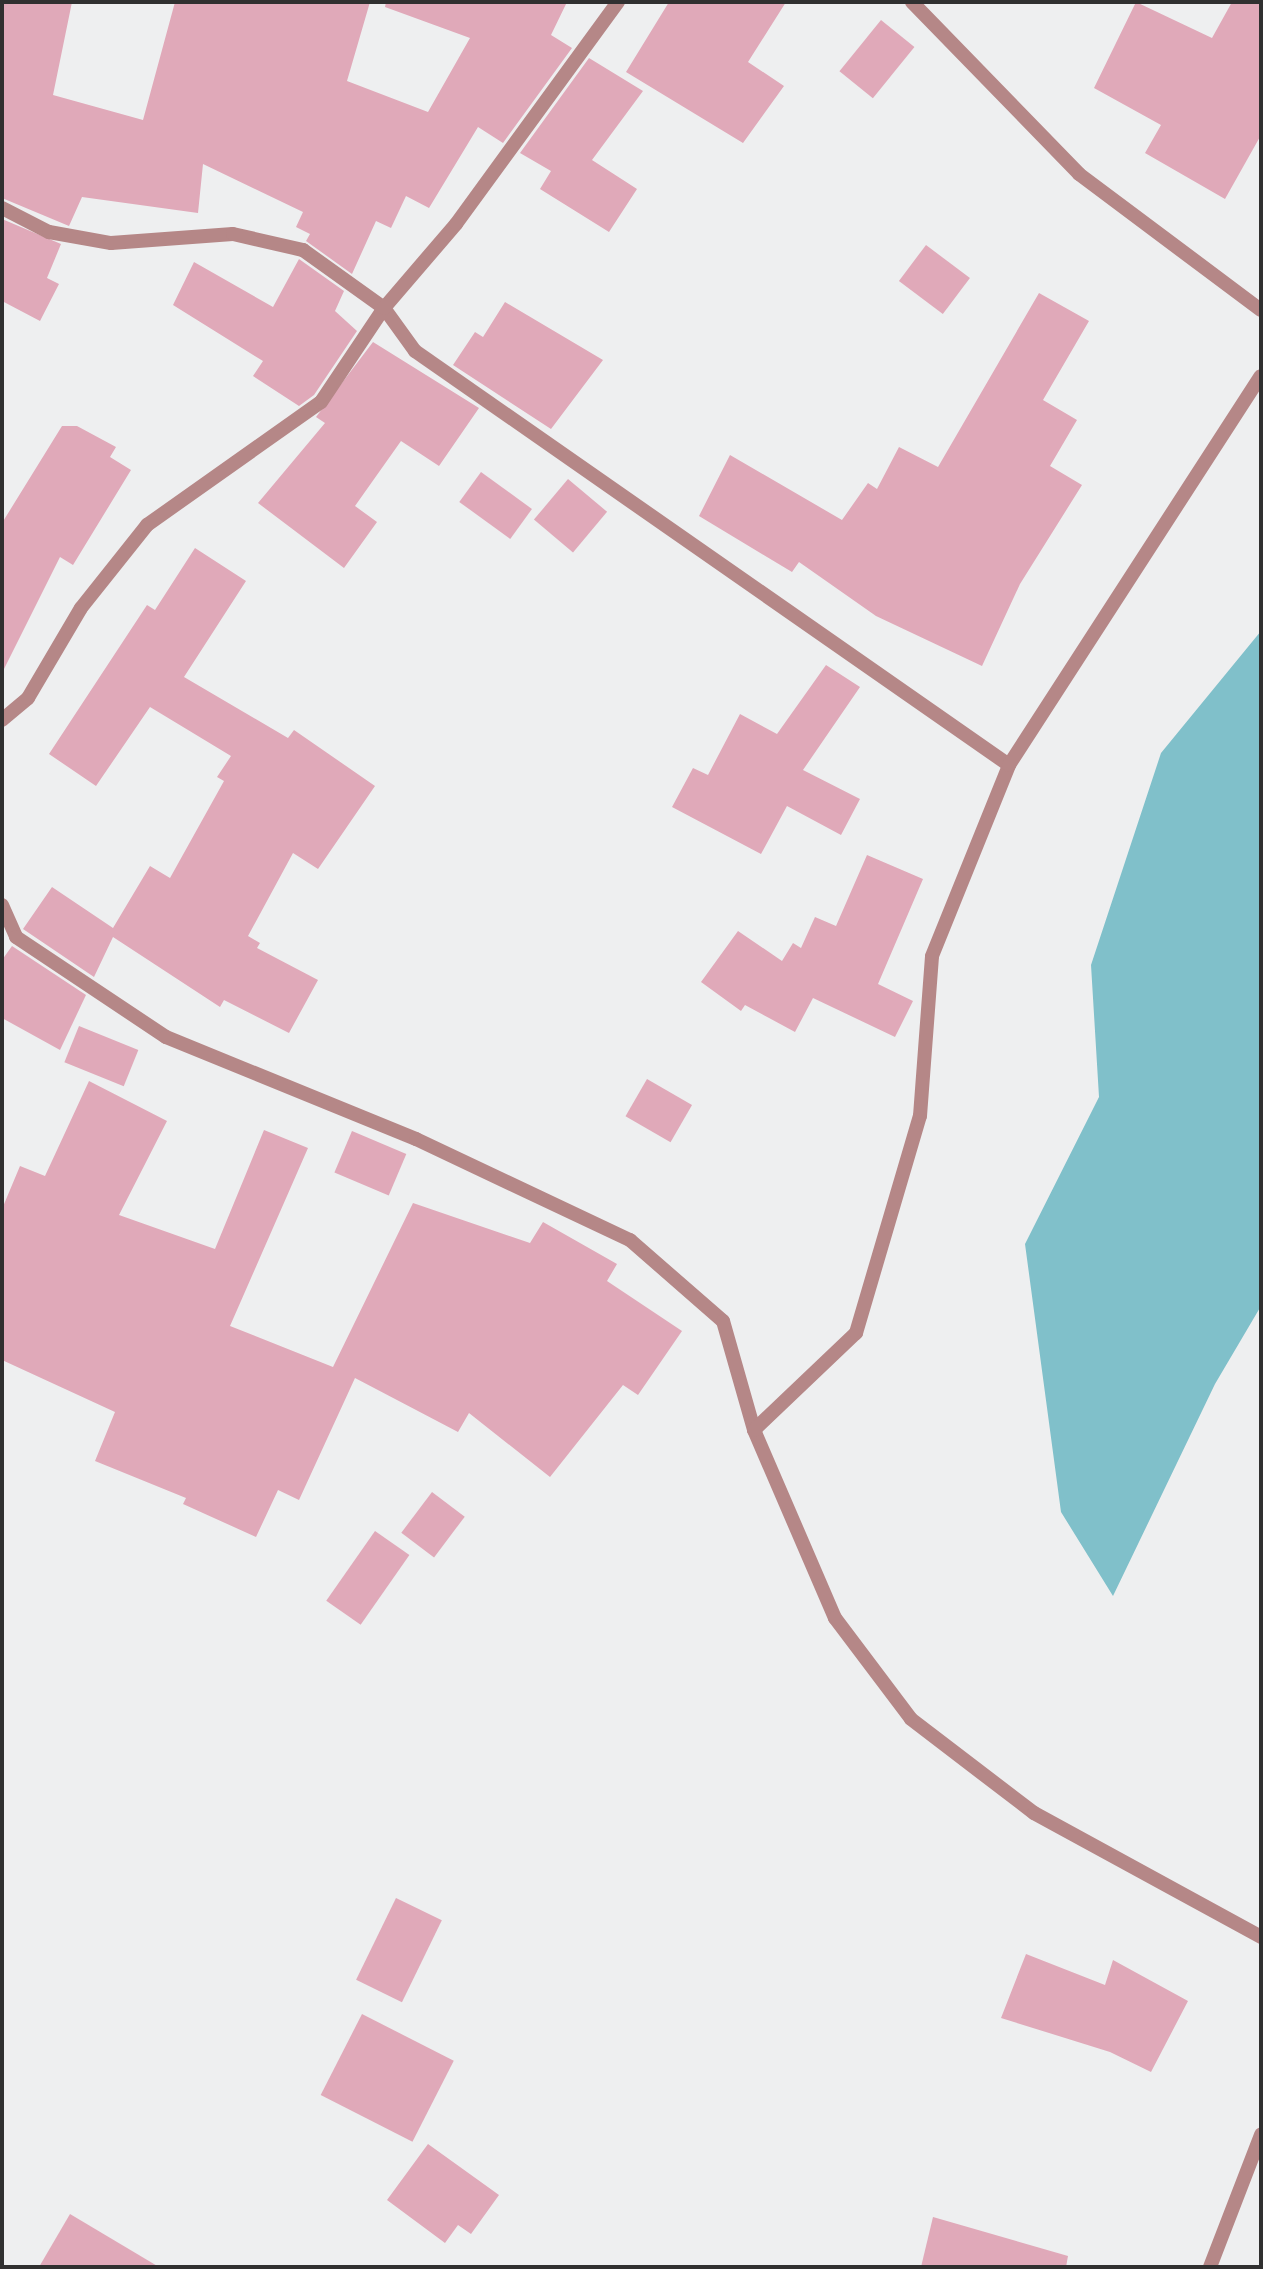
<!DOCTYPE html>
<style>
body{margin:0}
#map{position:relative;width:1263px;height:2269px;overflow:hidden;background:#eeeff0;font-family:"Crimson Pro",serif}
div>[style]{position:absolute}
.water>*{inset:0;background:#80c0ca}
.building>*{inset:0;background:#e0a9b9;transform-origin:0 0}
.street>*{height:14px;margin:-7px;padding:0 7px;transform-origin:7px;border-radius:7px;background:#b58787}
span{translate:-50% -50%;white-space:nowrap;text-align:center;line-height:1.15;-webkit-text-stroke:7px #fcfcfd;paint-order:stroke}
.frame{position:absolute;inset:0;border:4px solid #303030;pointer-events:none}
</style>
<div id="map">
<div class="water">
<i style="clip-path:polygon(1261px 631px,1261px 1306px,1215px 1384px,1113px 1596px,1061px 1512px,1025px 1244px,1099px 1097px,1091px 965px,1161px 753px)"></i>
</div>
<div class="building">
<i style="clip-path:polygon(2px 2px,72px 2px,53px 95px,143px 120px,175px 2px,370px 2px,347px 81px,428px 112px,470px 38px,385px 7px,386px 2px,567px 2px,551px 35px,572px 48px,503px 143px,478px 127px,429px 208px,406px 196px,391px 228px,376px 221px,352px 274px,306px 241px,310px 234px,296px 227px,303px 212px,203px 164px,198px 213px,82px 197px,69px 226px,2px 198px)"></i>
<i style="clip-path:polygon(669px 2px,786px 2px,748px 62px,784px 86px,743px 143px,626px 72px)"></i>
<i style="clip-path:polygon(1136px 2px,1212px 38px,1232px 2px,1261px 2px,1261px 135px,1225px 199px,1145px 153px,1161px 125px,1094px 88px)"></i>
<i style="left:881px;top:20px;width:43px;height:66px;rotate:39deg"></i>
<i style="clip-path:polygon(589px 58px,643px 91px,592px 160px,637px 189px,609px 232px,540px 189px,551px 171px,520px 153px)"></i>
<i style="clip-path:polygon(2px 219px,61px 244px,47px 278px,59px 284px,40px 321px,2px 301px)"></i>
<i style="left:926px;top:245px;width:55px;height:45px;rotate:37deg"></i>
<i style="clip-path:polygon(299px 259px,344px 291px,335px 311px,357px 331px,314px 395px,299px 406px,253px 376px,263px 361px,173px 305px,194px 262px,273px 307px)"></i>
<i style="clip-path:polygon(1039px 293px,1089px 321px,1043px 400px,1077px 420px,1050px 466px,1082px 485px,1020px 584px,982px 666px,876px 616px,799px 562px,792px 572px,699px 516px,730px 455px,842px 520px,868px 483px,877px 489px,899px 447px,938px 467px)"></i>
<i style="clip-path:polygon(505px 302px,603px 360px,551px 429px,453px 365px,475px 332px,483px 337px)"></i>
<i style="clip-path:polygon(373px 342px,479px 408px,439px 466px,401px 441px,355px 506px,377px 522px,344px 568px,258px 503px,325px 423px,316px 417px)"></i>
<i style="clip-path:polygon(62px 426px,77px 426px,116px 447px,110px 457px,131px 470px,73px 565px,60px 557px,2px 673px,2px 523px)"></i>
<i style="left:481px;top:472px;width:63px;height:37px;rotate:36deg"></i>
<i style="left:568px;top:479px;width:51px;height:53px;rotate:40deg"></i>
<i style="clip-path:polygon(195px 548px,246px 581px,184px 677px,288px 738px,294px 730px,375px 786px,318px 869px,293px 853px,248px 936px,260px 943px,257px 948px,318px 980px,289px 1033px,224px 1000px,220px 1007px,113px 937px,94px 977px,23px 929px,52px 887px,113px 928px,150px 866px,170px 878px,224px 781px,217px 777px,231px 756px,150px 707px,96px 786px,49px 754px,147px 605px,155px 610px)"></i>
<i style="clip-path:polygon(826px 665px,860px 687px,803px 770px,860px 799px,841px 835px,787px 806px,761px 854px,672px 807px,693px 768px,708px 775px,740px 714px,777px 734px)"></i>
<i style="clip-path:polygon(867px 855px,923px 879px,878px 984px,913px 1001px,895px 1037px,813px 998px,795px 1032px,745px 1005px,741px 1011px,701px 982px,738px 931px,782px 961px,793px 943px,801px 948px,815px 917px,836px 926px)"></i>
<i style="clip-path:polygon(12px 946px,86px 995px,60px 1050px,2px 1018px,2px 960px)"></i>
<i style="left:79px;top:1026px;width:64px;height:39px;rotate:22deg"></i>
<i style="left:647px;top:1079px;width:52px;height:43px;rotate:30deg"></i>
<i style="clip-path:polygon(89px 1081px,167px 1121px,119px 1215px,215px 1249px,264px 1130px,308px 1148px,230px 1326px,333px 1367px,413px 1203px,530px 1243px,543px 1222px,617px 1264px,607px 1281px,682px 1331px,638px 1395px,623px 1385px,550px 1477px,469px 1413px,458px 1432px,355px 1378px,299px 1500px,278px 1490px,256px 1537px,183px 1504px,186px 1498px,95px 1461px,115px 1412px,2px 1360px,2px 1209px,20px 1166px,45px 1176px)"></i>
<i style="left:352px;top:1131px;width:59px;height:45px;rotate:23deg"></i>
<i style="left:432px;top:1492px;width:41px;height:51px;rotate:37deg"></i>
<i style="left:375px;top:1531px;width:42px;height:85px;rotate:35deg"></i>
<i style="left:396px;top:1898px;width:51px;height:91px;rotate:26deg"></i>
<i style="clip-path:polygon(1026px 1954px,1105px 1985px,1113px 1960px,1188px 2001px,1151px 2072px,1110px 2052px,1001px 2018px)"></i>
<i style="left:362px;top:2014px;width:103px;height:91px;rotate:27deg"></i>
<i style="clip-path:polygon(428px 2144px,499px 2195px,471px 2234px,458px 2225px,445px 2243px,387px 2200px)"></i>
<i style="clip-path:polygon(70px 2214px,159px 2267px,39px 2267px)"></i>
<i style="clip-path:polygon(933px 2217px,1068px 2256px,1066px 2267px,921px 2267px)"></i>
</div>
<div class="street">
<i style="left:912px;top:2px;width:240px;rotate:45.8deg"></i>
<i style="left:1079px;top:174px;width:227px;rotate:36.8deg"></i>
<i style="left:2px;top:208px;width:53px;rotate:27.1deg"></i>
<i style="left:49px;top:232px;width:63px;rotate:10.1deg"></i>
<i style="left:111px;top:243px;width:122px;rotate:-4.2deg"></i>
<i style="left:233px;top:234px;width:72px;rotate:12.9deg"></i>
<i style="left:303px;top:250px;width:100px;rotate:35.6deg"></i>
<i style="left:384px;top:308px;width:53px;rotate:54.2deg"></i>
<i style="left:415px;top:351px;width:724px;rotate:34.88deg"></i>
<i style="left:2px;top:720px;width:34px;rotate:-40deg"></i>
<i style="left:28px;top:698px;width:104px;rotate:-59.5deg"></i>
<i style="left:81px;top:608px;width:106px;rotate:-51.5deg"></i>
<i style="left:147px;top:525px;width:213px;rotate:-35.3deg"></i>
<i style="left:321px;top:402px;width:113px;rotate:-56.2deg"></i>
<i style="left:384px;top:308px;width:111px;rotate:-49.4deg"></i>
<i style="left:456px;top:224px;width:275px;rotate:-53.9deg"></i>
<i style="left:2px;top:905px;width:35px;rotate:66deg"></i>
<i style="left:16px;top:937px;width:180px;rotate:33.7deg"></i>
<i style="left:166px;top:1037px;width:270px;rotate:22.2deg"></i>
<i style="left:416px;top:1139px;width:237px;rotate:25.3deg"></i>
<i style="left:630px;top:1240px;width:123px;rotate:41.1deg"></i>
<i style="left:723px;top:1321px;width:113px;rotate:74.1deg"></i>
<i style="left:754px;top:1430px;width:205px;rotate:66.7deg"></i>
<i style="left:835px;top:1618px;width:126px;rotate:53deg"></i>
<i style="left:911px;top:1719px;width:155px;rotate:37.4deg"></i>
<i style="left:1034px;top:1813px;width:259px;rotate:28.6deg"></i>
<i style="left:754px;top:1430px;width:141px;rotate:-43.6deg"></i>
<i style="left:856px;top:1333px;width:226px;rotate:-73.6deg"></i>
<i style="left:920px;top:1116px;width:160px;rotate:-85.7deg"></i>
<i style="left:932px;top:956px;width:206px;rotate:-68deg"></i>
<i style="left:1009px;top:765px;width:463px;rotate:-57.1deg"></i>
<i style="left:1210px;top:2267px;width:142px;rotate:-68.9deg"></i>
</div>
<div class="frame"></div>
</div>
